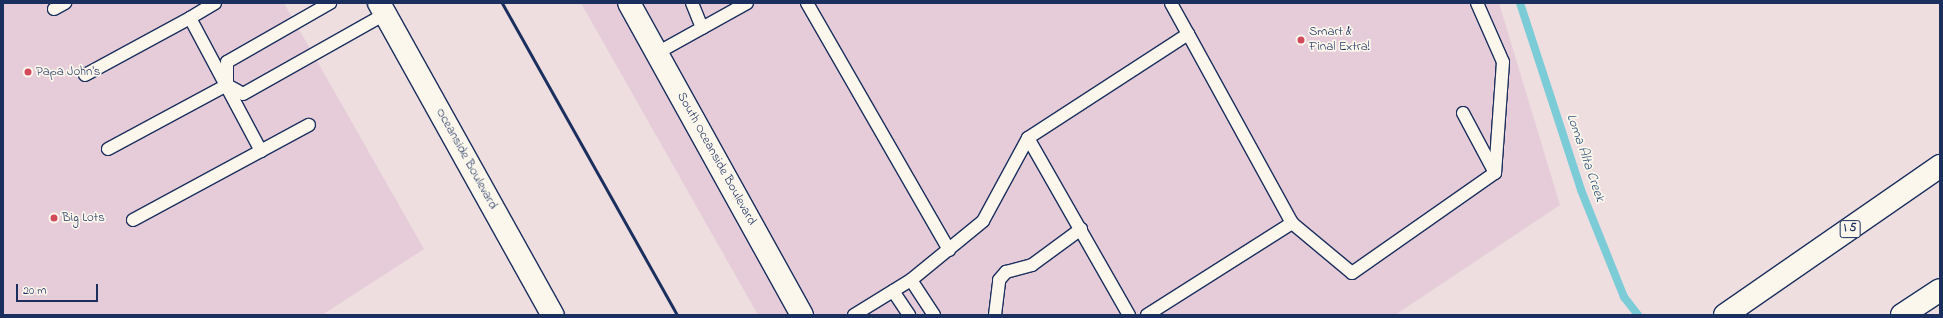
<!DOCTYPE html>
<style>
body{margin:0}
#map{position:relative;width:1943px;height:318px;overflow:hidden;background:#eedee0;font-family:"Indie Flower",sans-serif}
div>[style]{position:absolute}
.built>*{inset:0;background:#e5ccd8}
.stream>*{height:8px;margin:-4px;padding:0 4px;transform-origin:4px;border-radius:4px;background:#7cccd7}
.roads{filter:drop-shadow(1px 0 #1b2f5e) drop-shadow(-1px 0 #1b2f5e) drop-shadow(0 1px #1b2f5e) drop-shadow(0 -1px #1b2f5e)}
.lane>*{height:12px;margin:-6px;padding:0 6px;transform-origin:6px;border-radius:6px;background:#fbf7ec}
.secondary>*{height:22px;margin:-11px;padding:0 11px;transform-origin:11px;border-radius:11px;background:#fbf7ec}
.primary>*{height:22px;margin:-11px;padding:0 11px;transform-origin:11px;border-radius:11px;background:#fbf7ec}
.highway>*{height:22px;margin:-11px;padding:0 11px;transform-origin:11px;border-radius:11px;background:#fbf7ec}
.rail>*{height:3px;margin:-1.5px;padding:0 1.5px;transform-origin:1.5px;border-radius:1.5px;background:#1b2f5e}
.dots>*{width:11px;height:11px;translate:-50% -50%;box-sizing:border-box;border:2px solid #fbf7ec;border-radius:50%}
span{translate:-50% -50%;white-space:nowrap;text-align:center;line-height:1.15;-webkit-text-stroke:3.5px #fbf7ec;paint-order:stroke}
.shield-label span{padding:1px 3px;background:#fbf7ec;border:1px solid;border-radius:3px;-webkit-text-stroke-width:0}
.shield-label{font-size:12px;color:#1b2f5e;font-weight:700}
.poi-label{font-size:13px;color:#1b2f5e}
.left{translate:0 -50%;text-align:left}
.street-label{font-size:13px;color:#1b2f5e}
.water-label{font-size:14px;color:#33567c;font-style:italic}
.frame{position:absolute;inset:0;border:4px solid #1b2f5e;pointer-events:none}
.scale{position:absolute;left:16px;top:284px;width:82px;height:18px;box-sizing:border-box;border:2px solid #1b2f5e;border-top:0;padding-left:5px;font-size:12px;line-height:14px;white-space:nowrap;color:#1b2f5e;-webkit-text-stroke:3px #fbf7ec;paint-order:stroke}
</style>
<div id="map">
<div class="built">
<i style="clip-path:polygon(3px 3px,284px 3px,424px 249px,322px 315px,3px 315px)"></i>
<i style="clip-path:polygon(581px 3px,1499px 3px,1560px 205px,1395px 315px,758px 315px)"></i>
</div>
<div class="stream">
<i style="left:1520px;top:3px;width:197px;rotate:71.9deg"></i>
<i style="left:1581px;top:190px;width:115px;rotate:68.1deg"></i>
<i style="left:1624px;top:297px;width:23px;rotate:52deg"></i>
</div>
<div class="roads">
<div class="lane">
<i style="left:215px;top:3px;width:29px;rotate:149deg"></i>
<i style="left:190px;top:18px;width:151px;rotate:61.9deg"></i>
<i style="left:692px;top:3px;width:27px;rotate:68deg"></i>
<i style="left:807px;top:3px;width:285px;rotate:60.1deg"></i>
<i style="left:1477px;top:3px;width:64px;rotate:66.2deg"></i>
<i style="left:1503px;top:62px;width:111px;rotate:94.1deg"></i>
<i style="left:54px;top:9px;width:13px;rotate:-29deg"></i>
<i style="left:657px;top:53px;width:103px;rotate:-29.1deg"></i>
<i style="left:85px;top:75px;width:119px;rotate:-28.5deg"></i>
<i style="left:227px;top:84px;width:22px;rotate:-90deg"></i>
<i style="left:227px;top:62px;width:119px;rotate:-29.8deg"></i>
<i style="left:227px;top:85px;width:18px;rotate:29deg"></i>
<i style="left:243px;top:94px;width:163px;rotate:-29.4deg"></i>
<i style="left:1028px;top:138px;width:204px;rotate:60.3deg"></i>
<i style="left:108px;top:149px;width:135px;rotate:-28.3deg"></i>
<i style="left:133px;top:220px;width:200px;rotate:-28.4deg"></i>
<i style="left:1292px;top:223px;width:78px;rotate:39.8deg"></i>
<i style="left:1352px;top:273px;width:174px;rotate:-35deg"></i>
<i style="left:1495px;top:173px;width:68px;rotate:-118.1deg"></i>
<i style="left:911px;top:280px;width:42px;rotate:56.7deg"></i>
<i style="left:893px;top:291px;width:29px;rotate:56deg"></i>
<i style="left:854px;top:315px;width:67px;rotate:-31.6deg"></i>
<i style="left:911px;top:280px;width:93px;rotate:-39.3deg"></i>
<i style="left:983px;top:221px;width:94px;rotate:-61.5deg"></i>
<i style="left:1028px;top:138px;width:191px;rotate:-33deg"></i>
<i style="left:1188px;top:34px;width:35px;rotate:-119deg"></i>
<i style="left:995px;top:315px;width:35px;rotate:-83deg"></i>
<i style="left:999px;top:280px;width:11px;rotate:-49deg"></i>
<i style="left:1006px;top:272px;width:27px;rotate:-15deg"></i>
<i style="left:1032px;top:265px;width:61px;rotate:-36.3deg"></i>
<i style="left:1147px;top:315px;width:172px;rotate:-32.4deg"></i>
<i style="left:1292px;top:223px;width:216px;rotate:-118.8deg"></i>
</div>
<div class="secondary">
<i style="left:629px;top:3px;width:357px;rotate:61deg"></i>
</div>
<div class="primary">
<i style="left:379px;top:3px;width:357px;rotate:60.9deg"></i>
</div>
<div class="highway">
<i style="left:1725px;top:315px;width:262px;rotate:-34.7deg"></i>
<i style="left:1902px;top:315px;width:45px;rotate:-33.3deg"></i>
</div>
</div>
<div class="rail">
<i style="left:502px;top:3px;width:358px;rotate:60.7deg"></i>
</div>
<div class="dots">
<i style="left:1301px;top:40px;background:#d1495b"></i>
<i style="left:28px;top:72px;background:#d1495b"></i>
<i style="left:54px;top:218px;background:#d1495b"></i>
</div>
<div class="shield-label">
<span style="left:1850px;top:229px">I 5</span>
</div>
<div class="poi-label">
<span class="left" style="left:1309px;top:40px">Smart &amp;<br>Final Extra!</span>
<span class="left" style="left:36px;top:72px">Papa John's</span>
<span class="left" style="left:62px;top:218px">Big Lots</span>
</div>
<div class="street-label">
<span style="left:466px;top:159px;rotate:61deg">Oceanside Boulevard</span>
<span style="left:716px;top:159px;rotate:61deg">South Oceanside Boulevard</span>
</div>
<div class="water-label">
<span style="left:1585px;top:158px;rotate:71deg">Loma Alta Creek</span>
</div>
<div class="frame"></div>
<div class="scale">20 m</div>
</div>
